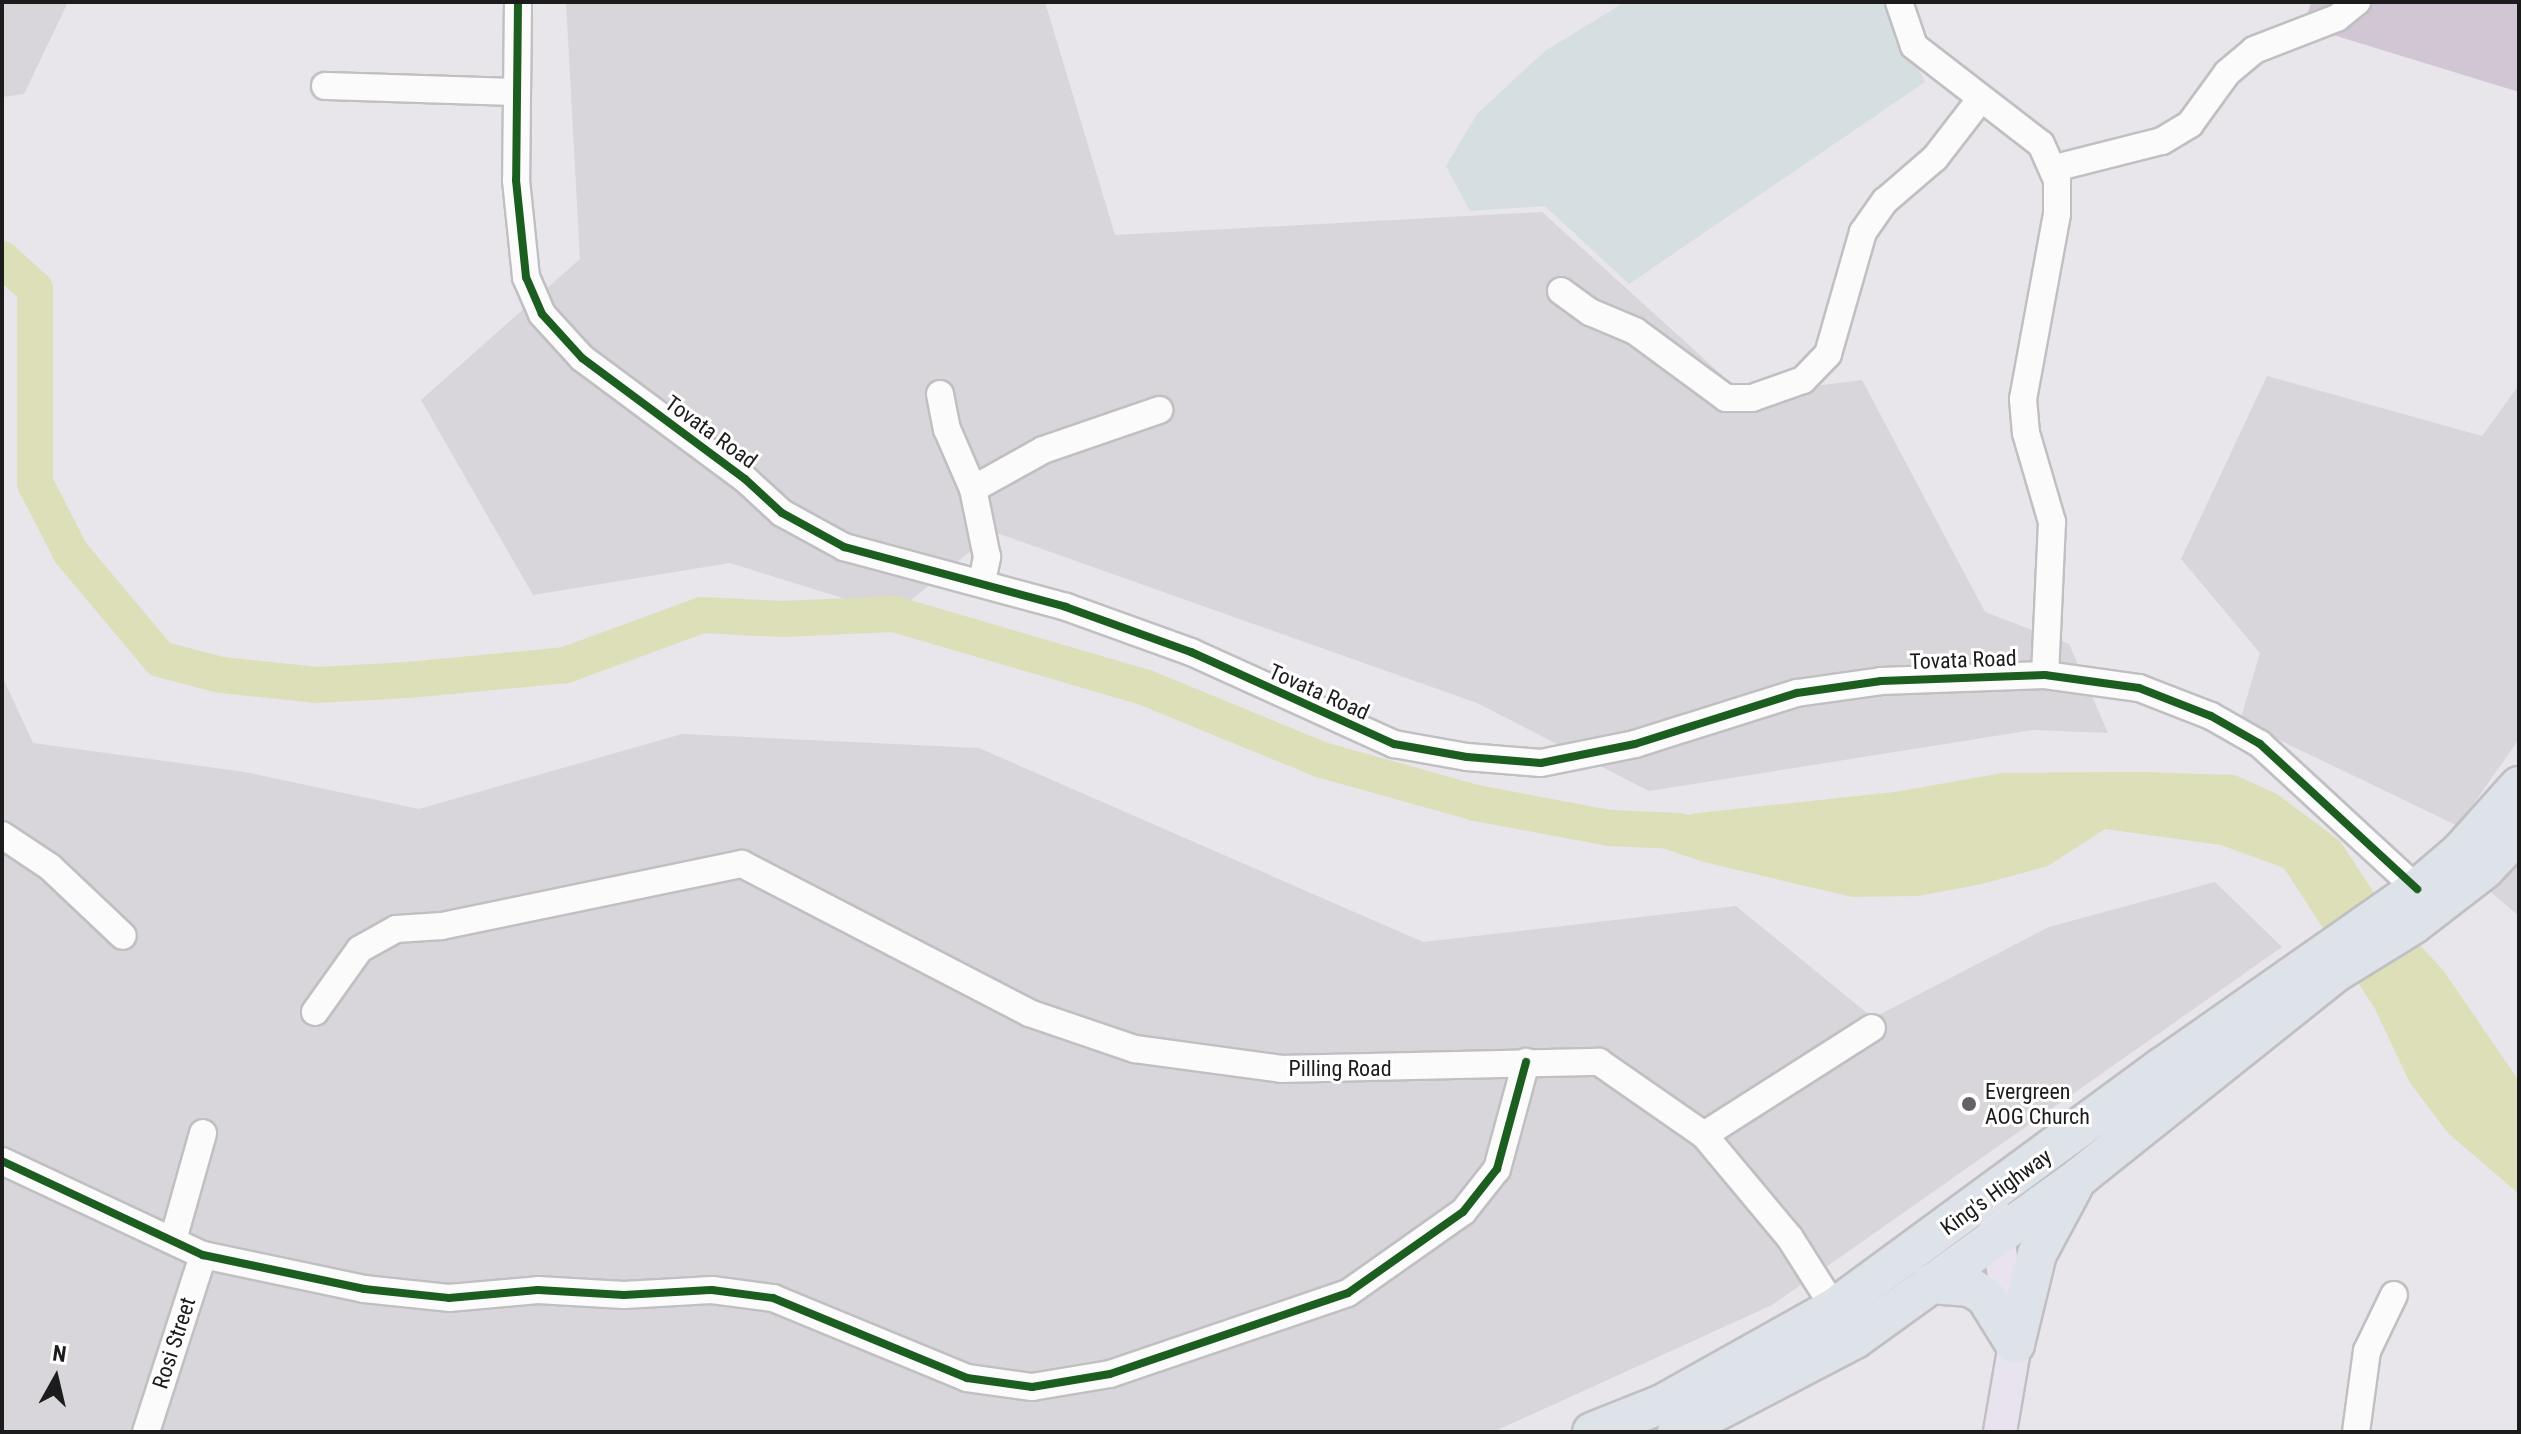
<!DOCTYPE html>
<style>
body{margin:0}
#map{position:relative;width:2521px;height:1434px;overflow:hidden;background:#e8e5eb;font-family:"Roboto Condensed",sans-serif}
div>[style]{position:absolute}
.residential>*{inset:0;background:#d8d6da}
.industrial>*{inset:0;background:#d5dee1}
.construction>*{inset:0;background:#d1c7d4}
.water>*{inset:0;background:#dddfb8}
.river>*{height:36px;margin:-18px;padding:0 18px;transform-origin:18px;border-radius:18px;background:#dddfb8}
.roads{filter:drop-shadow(2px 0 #c0bfc2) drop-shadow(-2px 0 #c0bfc2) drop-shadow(0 2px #c0bfc2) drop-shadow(0 -2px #c0bfc2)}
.minor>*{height:26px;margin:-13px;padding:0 13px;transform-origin:13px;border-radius:13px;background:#fcfbfc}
.major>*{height:32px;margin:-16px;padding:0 16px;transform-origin:16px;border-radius:16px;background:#e9e3ef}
.highway>*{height:38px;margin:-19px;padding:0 19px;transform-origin:19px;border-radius:19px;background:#dee2e9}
.cycleway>*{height:8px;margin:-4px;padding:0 4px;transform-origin:4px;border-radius:4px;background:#1b5e20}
.dots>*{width:22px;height:22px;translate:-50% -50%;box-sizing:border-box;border:4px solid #fff;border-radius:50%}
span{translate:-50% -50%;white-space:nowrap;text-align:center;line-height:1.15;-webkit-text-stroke:6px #fff;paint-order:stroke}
.street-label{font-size:22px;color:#1c1c1c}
.poi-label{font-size:22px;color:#1c1c1c}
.left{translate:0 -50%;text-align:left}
.frame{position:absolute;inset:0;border:4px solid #1c1c1c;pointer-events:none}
.north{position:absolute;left:16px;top:1338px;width:80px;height:80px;-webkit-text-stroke:6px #fff;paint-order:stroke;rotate:8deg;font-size:22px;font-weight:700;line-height:32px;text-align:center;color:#1c1c1c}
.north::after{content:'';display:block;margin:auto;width:28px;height:36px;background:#1c1c1c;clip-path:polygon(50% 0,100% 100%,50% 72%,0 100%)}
</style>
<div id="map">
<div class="residential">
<i style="clip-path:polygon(2px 2px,68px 2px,24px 94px,2px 97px)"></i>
<i style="clip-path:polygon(566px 2px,1045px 2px,1115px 235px,1542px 212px,1744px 395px,1862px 380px,1985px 612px,2069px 644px,2108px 733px,2033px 730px,1649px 791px,1477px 703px,994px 532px,894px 614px,730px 563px,533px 595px,421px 400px,580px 259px)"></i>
<i style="clip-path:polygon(2267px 376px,2482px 436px,2519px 385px,2519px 739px,2458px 826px,2240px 721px,2260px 653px,2181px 559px)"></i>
<i style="clip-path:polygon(2px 676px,33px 743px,245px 772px,419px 809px,682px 734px,979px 748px,1423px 942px,1736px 906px,1873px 1018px,2049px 927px,2215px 882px,2282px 947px,1772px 1305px,1493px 1432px,2px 1432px)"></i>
<i style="clip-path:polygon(2519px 819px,2519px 916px,2481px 884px)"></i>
</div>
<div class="industrial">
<i style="clip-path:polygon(1625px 2px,1886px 2px,1925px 82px,1629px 284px,1545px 206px,1470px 211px,1446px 166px,1477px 114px,1545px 51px)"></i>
</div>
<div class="construction">
<i style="clip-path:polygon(2311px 2px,2519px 2px,2519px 92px,2304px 26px)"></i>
</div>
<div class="water">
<i style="clip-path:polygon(2141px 772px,2235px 775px,2277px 794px,2340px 841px,2380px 902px,2443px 970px,2519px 1081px,2519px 1194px,2448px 1133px,2410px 1083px,2375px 1009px,2284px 868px,2221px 845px,2105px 829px,2048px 866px,1982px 884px,1918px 896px,1852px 897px,1704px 862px,1617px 833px,1697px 813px,1895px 792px,2002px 773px)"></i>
</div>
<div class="river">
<i style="left:2px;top:259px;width:45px;rotate:42.3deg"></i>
<i style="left:35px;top:289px;width:194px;rotate:90deg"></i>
<i style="left:35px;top:483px;width:79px;rotate:62.8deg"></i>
<i style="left:71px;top:553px;width:138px;rotate:50deg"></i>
<i style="left:160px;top:659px;width:63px;rotate:14.7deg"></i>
<i style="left:221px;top:675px;width:97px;rotate:5.9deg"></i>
<i style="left:317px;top:685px;width:91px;rotate:-3.1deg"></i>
<i style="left:408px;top:680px;width:159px;rotate:-5.4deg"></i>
<i style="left:566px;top:665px;width:145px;rotate:-20.2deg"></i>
<i style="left:702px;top:615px;width:80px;rotate:2.9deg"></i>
<i style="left:782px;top:619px;width:112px;rotate:-2.6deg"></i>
<i style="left:894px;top:614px;width:260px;rotate:16.3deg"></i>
<i style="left:1144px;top:687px;width:192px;rotate:22.3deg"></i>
<i style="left:1322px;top:760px;width:160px;rotate:15.6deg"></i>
<i style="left:1476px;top:803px;width:135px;rotate:10.6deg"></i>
<i style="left:1609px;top:828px;width:71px;rotate:2.4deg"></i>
</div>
<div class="roads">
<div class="minor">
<i style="left:518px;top:2px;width:178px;rotate:90.6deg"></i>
<i style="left:516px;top:180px;width:98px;rotate:84.1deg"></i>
<i style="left:526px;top:277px;width:40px;rotate:66.6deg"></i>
<i style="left:542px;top:314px;width:59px;rotate:47.7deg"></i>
<i style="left:582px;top:358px;width:203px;rotate:36.6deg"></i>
<i style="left:745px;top:479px;width:50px;rotate:42.6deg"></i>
<i style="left:782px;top:513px;width:71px;rotate:28.7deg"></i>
<i style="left:844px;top:547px;width:230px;rotate:15.1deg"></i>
<i style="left:1066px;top:607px;width:133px;rotate:19.8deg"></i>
<i style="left:1191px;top:652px;width:223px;rotate:24.4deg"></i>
<i style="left:1394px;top:744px;width:74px;rotate:10.1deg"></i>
<i style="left:1467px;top:757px;width:74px;rotate:4.6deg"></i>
<i style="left:1541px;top:763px;width:96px;rotate:-11.4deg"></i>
<i style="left:1635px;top:744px;width:170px;rotate:-17.5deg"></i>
<i style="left:1797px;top:693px;width:85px;rotate:-8.1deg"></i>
<i style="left:1881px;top:681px;width:164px;rotate:-2.1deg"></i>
<i style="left:2045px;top:675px;width:95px;rotate:7.9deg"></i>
<i style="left:2139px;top:688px;width:77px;rotate:21.3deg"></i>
<i style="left:2211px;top:716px;width:56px;rotate:29.7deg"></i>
<i style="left:2260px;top:744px;width:214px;rotate:42.7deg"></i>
<i style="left:1899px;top:2px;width:46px;rotate:71.2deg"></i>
<i style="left:1914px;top:46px;width:160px;rotate:37.7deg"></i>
<i style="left:2041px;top:144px;width:39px;rotate:66deg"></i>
<i style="left:2057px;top:180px;width:34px;rotate:90deg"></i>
<i style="left:2057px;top:214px;width:188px;rotate:100.4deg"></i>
<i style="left:2023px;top:399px;width:34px;rotate:85deg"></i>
<i style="left:2026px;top:433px;width:93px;rotate:73.7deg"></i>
<i style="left:2052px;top:522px;width:153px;rotate:92.6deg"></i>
<i style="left:325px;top:86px;width:192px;rotate:1.8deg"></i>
<i style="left:2055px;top:168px;width:110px;rotate:-14.2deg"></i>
<i style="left:2162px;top:141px;width:33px;rotate:-31deg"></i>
<i style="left:2190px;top:124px;width:63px;rotate:-54deg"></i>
<i style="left:2227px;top:73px;width:35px;rotate:-40deg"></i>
<i style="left:2254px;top:50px;width:89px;rotate:-21.1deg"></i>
<i style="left:2337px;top:18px;width:26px;rotate:-39deg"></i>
<i style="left:1561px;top:291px;width:36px;rotate:36deg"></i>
<i style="left:1590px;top:312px;width:49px;rotate:22.9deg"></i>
<i style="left:1635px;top:331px;width:113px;rotate:36.4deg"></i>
<i style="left:1726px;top:398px;width:26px"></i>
<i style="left:1752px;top:398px;width:54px;rotate:-19.4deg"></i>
<i style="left:1803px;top:380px;width:36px;rotate:-46deg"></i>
<i style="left:1828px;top:354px;width:127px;rotate:-74deg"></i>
<i style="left:1863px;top:232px;width:38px;rotate:-55deg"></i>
<i style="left:1885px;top:201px;width:66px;rotate:-40.7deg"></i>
<i style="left:1935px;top:158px;width:72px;rotate:-52.3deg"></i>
<i style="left:940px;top:394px;width:36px;rotate:79deg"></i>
<i style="left:947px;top:429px;width:65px;rotate:66.6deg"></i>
<i style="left:982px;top:581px;width:25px;rotate:-78deg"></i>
<i style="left:987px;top:557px;width:69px;rotate:-101.6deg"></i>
<i style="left:973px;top:489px;width:80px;rotate:-29.1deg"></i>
<i style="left:1043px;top:450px;width:123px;rotate:-19deg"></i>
<i style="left:2px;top:835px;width:58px;rotate:33.7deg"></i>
<i style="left:50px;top:867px;width:100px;rotate:43.4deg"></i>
<i style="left:315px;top:1012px;width:77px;rotate:-54.5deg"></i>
<i style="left:360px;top:949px;width:41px;rotate:-29.1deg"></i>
<i style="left:396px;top:929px;width:46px;rotate:-3.7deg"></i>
<i style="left:442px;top:926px;width:306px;rotate:-11.7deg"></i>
<i style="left:742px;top:864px;width:323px;rotate:27.4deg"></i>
<i style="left:1029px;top:1013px;width:112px;rotate:18.8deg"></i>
<i style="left:1135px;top:1049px;width:148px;rotate:7.7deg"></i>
<i style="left:1282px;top:1069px;width:317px;rotate:-1.3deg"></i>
<i style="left:1599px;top:1062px;width:128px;rotate:34.8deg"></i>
<i style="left:1704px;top:1135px;width:134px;rotate:50.1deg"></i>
<i style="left:1790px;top:1238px;width:97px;rotate:57.6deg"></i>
<i style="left:1704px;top:1135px;width:199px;rotate:-32.5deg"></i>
<i style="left:2px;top:1161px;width:222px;rotate:25.1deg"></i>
<i style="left:203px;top:1255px;width:165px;rotate:11.9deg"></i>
<i style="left:364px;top:1289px;width:85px;rotate:6deg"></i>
<i style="left:449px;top:1298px;width:89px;rotate:-5.1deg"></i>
<i style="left:538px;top:1290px;width:86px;rotate:3.3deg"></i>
<i style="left:624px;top:1295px;width:88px;rotate:-3.3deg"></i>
<i style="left:712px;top:1290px;width:62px;rotate:7.5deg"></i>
<i style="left:773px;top:1298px;width:210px;rotate:22.4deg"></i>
<i style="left:967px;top:1378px;width:66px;rotate:7.9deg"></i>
<i style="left:1032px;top:1387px;width:79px;rotate:-9.5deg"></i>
<i style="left:1110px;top:1374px;width:251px;rotate:-18.8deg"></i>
<i style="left:1348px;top:1293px;width:141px;rotate:-35.2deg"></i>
<i style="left:1463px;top:1212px;width:55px;rotate:-51.7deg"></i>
<i style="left:1497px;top:1169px;width:111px;rotate:-74.8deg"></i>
<i style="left:173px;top:1240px;width:111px;rotate:-74.3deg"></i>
<i style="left:146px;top:1432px;width:186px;rotate:-72.1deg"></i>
<i style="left:2356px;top:1432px;width:82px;rotate:-82.3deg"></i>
<i style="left:2367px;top:1351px;width:62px;rotate:-64.3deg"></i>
</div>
<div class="major">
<i style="left:1994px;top:1213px;width:133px;rotate:80.9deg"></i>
<i style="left:2015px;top:1344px;width:89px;rotate:99.7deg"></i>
</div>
<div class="highway">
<i style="left:1930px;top:1284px;width:40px;rotate:4.3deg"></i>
<i style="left:1970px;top:1287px;width:17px;rotate:31deg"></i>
<i style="left:1985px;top:1296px;width:57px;rotate:58deg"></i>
<i style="left:2015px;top:1344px;width:93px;rotate:-76.3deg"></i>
<i style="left:2037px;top:1254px;width:76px;rotate:-61.8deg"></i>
<i style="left:1592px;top:1432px;width:75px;rotate:-21.8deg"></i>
<i style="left:1662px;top:1404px;width:197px;rotate:-29.2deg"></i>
<i style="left:1834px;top:1308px;width:406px;rotate:-36.3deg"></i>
<i style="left:2161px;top:1068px;width:312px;rotate:-35deg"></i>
<i style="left:2417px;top:889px;width:58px;rotate:-40.8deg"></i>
<i style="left:2461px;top:851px;width:87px;rotate:-48.3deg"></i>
<i style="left:1677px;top:1432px;width:201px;rotate:-27.6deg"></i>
<i style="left:1855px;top:1339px;width:280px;rotate:-35.8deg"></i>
<i style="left:2082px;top:1175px;width:327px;rotate:-38.6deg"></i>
<i style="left:2338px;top:971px;width:89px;rotate:-31.7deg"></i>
<i style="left:2414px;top:924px;width:88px;rotate:-37.6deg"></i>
<i style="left:2484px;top:870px;width:51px;rotate:-46.6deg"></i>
</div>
</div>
<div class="cycleway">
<i style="left:518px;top:2px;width:178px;rotate:90.6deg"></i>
<i style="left:516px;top:180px;width:98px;rotate:84.1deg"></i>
<i style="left:526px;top:277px;width:40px;rotate:66.6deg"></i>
<i style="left:542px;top:314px;width:59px;rotate:47.7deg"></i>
<i style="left:582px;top:358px;width:203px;rotate:36.6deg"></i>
<i style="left:745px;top:479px;width:50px;rotate:42.6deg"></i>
<i style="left:782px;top:513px;width:71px;rotate:28.7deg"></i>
<i style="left:844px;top:547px;width:230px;rotate:15.1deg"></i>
<i style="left:1066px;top:607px;width:133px;rotate:19.8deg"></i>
<i style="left:1191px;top:652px;width:223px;rotate:24.4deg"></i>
<i style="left:1394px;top:744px;width:74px;rotate:10.1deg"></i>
<i style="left:1467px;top:757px;width:74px;rotate:4.6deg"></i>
<i style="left:1541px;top:763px;width:96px;rotate:-11.4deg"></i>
<i style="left:1635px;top:744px;width:170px;rotate:-17.5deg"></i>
<i style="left:1797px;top:693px;width:85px;rotate:-8.1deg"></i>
<i style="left:1881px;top:681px;width:164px;rotate:-2.1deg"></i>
<i style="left:2045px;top:675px;width:95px;rotate:7.9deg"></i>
<i style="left:2139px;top:688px;width:77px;rotate:21.3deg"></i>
<i style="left:2211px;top:716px;width:56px;rotate:29.7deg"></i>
<i style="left:2260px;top:744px;width:214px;rotate:42.7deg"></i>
<i style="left:2px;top:1161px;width:222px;rotate:25.1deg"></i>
<i style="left:203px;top:1255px;width:165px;rotate:11.9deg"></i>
<i style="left:364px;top:1289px;width:85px;rotate:6deg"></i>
<i style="left:449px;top:1298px;width:89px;rotate:-5.1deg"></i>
<i style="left:538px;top:1290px;width:86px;rotate:3.3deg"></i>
<i style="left:624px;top:1295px;width:88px;rotate:-3.3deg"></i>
<i style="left:712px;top:1290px;width:62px;rotate:7.5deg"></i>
<i style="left:773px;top:1298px;width:210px;rotate:22.4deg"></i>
<i style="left:967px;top:1378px;width:66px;rotate:7.9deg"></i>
<i style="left:1032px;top:1387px;width:79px;rotate:-9.5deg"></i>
<i style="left:1110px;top:1374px;width:251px;rotate:-18.8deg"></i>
<i style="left:1348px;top:1293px;width:141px;rotate:-35.2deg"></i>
<i style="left:1463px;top:1212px;width:55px;rotate:-51.7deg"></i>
<i style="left:1497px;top:1169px;width:111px;rotate:-74.8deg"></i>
</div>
<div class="dots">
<i style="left:1969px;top:1104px;background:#636264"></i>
</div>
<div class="street-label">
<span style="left:711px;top:432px;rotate:36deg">Tovata Road</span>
<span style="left:1963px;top:660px;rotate:-2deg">Tovata Road</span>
<span style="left:1319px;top:692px;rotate:24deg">Tovata Road</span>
<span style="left:1340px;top:1069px">Pilling Road</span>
<span style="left:1996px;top:1192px;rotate:-36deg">King's Highway</span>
<span style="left:174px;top:1343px;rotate:-72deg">Rosi Street</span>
</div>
<div class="poi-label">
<span class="left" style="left:1985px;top:1104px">Evergreen<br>AOG Church</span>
</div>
<div class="frame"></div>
<div class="north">N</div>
</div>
